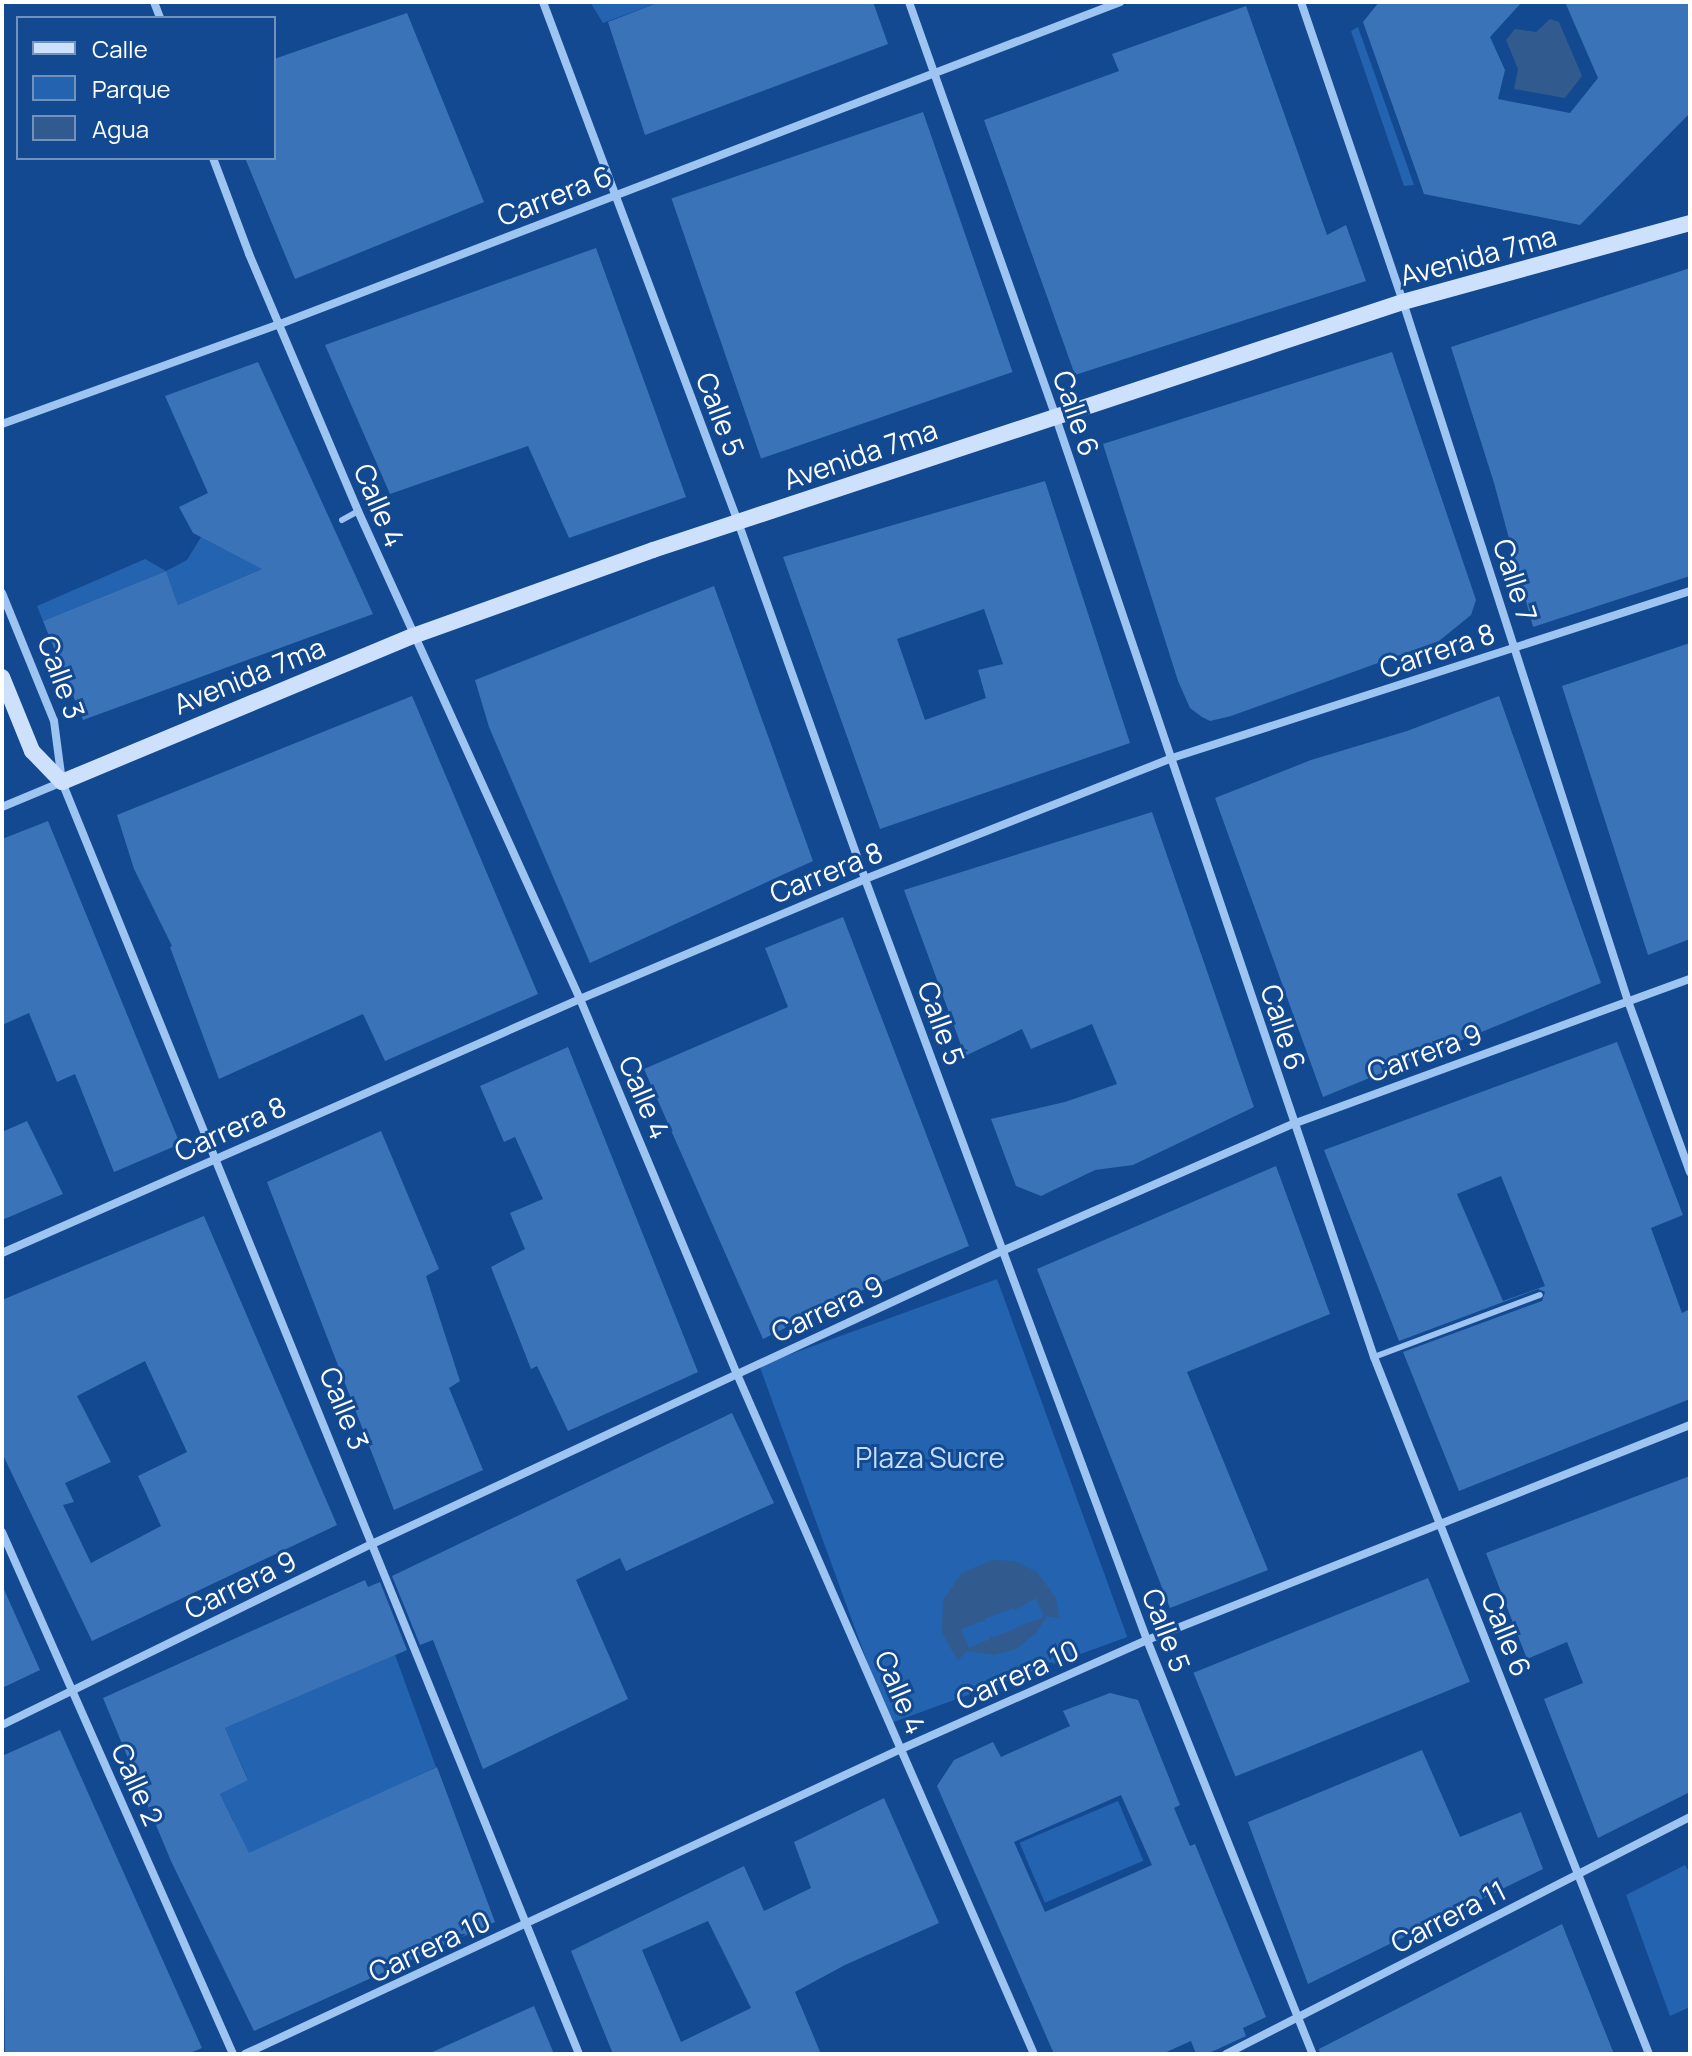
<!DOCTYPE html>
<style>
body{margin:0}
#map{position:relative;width:1692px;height:2056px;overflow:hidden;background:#124990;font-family:Manrope,sans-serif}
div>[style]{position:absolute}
.green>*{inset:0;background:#2463b0;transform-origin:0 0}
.water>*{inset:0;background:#315a8f}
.building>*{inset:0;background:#3b73b9;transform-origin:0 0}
.lane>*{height:6px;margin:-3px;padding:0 3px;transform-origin:3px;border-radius:3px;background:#9ec4f2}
.street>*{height:8px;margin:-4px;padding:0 4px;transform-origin:4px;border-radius:4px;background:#9ec4f2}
.secondary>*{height:16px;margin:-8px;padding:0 8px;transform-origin:8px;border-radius:8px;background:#cde1fc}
span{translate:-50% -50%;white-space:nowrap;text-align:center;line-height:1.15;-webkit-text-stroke:6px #124990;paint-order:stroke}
.street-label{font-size:28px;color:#fff}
.park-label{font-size:28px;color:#c5defd}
.frame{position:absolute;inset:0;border:4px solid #fff;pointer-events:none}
.legend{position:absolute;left:16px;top:16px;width:260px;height:144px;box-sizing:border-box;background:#124990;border:2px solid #7192bc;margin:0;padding:10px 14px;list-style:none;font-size:24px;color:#fff}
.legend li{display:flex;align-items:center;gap:16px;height:40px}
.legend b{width:40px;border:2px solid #7192bc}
</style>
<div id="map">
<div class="green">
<i style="clip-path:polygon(590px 2px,660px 2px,603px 23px)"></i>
<i style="clip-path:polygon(1358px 27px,1414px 185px,1404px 186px,1351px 31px)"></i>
<i style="clip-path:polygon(201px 537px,224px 549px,297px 554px,178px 605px,166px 571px,43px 621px,37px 606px,145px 559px,166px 571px,187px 560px)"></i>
<i style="left:997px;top:1279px;width:381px;height:253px;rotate:70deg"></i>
<i style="clip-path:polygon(395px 1655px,436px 1767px,308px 1829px,181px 1882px,168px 1853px,234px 1822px,220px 1794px,248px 1779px,225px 1728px)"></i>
<i style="left:1118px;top:1801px;width:65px;height:107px;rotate:67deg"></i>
<i style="clip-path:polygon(1685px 1865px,1690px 1874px,1690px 2007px,1670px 2016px,1626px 1895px)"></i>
</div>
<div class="water">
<i style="clip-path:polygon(1550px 19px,1559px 22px,1582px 76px,1565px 98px,1514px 89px,1518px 69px,1506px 40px,1515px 29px,1536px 32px)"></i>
<i style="clip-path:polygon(evenodd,992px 1560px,1015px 1561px,1037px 1572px,1056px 1598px,1059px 1618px,1047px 1616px,1036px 1633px,1016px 1649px,994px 1655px,966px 1651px,958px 1661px,942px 1633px,943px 1600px,962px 1573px,992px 1560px,1036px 1598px,1044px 1617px,1023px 1625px,1020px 1623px,1021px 1626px,992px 1638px,990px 1635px,990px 1639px,969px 1648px,961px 1629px,982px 1621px,984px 1623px,985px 1619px,1013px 1608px,1015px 1610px,1036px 1598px)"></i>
</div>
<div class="building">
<i style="clip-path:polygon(660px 2px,873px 2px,888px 44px,645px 135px,608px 22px)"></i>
<i style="clip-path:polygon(1379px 2px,1522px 2px,1490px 37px,1505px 70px,1498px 99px,1570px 113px,1598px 78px,1565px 2px,1690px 2px,1690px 113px,1580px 225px,1424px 194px,1363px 22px)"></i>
<i style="clip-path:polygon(1246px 6px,1327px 235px,1346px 225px,1366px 281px,1075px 375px,984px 120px,1119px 71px,1112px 54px)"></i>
<i style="clip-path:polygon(407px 13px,484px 202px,295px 279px,245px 158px,274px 158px,274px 59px)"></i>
<i style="left:923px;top:112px;width:275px;height:266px;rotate:71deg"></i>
<i style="clip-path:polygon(596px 248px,686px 497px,569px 538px,528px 446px,390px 494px,325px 345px)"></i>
<i style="clip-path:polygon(1690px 268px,1690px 576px,1533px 627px,1494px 483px,1451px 347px)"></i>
<i style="clip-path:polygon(1392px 352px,1476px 600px,1471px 615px,1439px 641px,1231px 716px,1210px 721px,1202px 717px,1190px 708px,1178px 681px,1103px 444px)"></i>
<i style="clip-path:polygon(258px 362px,373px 614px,83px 720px,43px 621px,166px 571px,178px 605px,262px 569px,193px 533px,179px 507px,208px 493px,165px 396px)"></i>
<i style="clip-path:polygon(evenodd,1045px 481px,1130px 743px,880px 829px,783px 557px,1045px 481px,984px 609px,1003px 664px,978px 670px,986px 698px,925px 720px,897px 639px,984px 609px)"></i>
<i style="clip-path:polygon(714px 586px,813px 861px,590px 963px,489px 727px,475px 680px)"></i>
<i style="clip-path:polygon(1690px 643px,1690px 939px,1648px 955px,1562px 686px)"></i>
<i style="clip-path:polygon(412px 696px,538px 994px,385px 1061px,363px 1014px,219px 1079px,170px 947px,172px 946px,134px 869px,117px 815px)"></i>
<i style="clip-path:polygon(1499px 696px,1601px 983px,1323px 1097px,1215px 798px,1311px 760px,1407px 731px)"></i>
<i style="clip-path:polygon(1152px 812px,1254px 1107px,1133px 1165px,1095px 1170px,1041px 1196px,1016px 1186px,991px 1119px,1065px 1102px,1117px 1084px,1092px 1024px,1031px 1049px,1022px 1029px,965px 1056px,904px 890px)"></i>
<i style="clip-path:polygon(48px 821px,180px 1144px,114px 1172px,75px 1074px,57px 1082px,29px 1013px,2px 1025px,2px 839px)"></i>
<i style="clip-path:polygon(843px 917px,969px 1246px,858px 1292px,763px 1339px,644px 1069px,788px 1007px,765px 948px)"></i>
<i style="clip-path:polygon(evenodd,1617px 1042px,1683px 1215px,1651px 1228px,1682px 1313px,1690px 1309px,1690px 1399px,1459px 1491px,1403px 1352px,1542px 1301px,1545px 1292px,1538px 1289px,1399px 1341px,1324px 1150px,1617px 1042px,1501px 1176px,1545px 1286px,1503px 1301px,1457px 1194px,1501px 1176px)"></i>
<i style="clip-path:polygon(568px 1047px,698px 1372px,568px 1431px,537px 1366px,531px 1369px,491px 1267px,525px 1249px,510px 1213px,543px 1199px,515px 1137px,504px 1142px,480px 1086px)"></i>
<i style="clip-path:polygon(27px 1121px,63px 1194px,2px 1220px,2px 1132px)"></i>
<i style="clip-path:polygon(381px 1131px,439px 1269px,426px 1276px,460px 1381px,449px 1388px,483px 1470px,394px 1510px,267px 1182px)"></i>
<i style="clip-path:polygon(1276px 1166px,1330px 1314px,1187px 1372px,1268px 1570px,1170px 1608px,1037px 1269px)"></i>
<i style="clip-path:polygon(evenodd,204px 1216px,337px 1525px,92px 1641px,2px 1453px,2px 1300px,204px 1216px,145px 1361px,187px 1452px,138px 1476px,161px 1526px,91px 1563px,63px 1505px,74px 1502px,65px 1483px,111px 1462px,77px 1396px,145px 1361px)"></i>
<i style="clip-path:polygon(732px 1413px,774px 1503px,626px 1571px,620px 1558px,576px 1580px,628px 1699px,483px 1769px,433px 1640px,420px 1645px,392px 1576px)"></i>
<i style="clip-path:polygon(1690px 1476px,1690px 1792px,1598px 1838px,1544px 1699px,1583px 1683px,1567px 1642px,1527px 1659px,1486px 1553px)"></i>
<i style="left:1428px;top:1578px;width:112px;height:253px;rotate:68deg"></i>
<i style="clip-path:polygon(365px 1580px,368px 1587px,380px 1582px,407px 1650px,225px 1728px,248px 1780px,220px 1794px,249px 1853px,437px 1767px,495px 1922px,254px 2031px,171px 1861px,103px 1698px)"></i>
<i style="clip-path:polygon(2px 1585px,40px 1670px,2px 1688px)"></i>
<i style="clip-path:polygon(evenodd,1110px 1693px,1138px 1700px,1180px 1805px,1174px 1808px,1190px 1846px,1195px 1844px,1266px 2017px,1243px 2028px,1246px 2036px,1207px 2054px,1196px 2054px,1191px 2041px,1162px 2054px,1054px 2054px,937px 1786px,954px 1760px,993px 1742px,1001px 1757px,1070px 1726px,1063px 1711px,1110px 1693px,1121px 1795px,1152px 1865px,1045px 1912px,1014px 1842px,1121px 1795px)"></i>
<i style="clip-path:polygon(60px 1730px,202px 2048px,188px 2054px,5px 2054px,2px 1756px)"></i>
<i style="clip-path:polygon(1422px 1750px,1460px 1837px,1521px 1812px,1543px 1869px,1308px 1984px,1248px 1822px)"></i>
<i style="clip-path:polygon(evenodd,884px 1798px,939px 1923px,845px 1965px,795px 1992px,821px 2054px,613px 2054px,571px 1951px,744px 1866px,764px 1911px,811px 1888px,794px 1842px,884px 1798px,708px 1921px,751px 2008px,681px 2042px,642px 1950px,708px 1921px)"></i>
<i style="clip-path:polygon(1562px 1924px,1614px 2054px,1320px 2054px,1319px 2049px)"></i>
<i style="clip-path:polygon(534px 2006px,554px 2054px,428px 2054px)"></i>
</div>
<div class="lane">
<i style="left:342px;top:520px;width:18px;rotate:-29deg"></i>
<i style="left:1374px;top:1357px;width:177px;rotate:-20.5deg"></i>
</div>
<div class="street">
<i style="left:154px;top:2px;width:17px;rotate:69deg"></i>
<i style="left:543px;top:2px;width:555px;rotate:69.44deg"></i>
<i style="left:738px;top:522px;width:379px;rotate:70.4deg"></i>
<i style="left:865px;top:879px;width:812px;rotate:69.67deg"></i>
<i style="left:1147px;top:1640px;width:446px;rotate:68.2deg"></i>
<i style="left:909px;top:2px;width:438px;rotate:70.5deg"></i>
<i style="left:1055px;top:415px;width:995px;rotate:71.29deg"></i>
<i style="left:1374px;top:1357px;width:749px;rotate:68.47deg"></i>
<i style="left:1301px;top:2px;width:317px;rotate:71.2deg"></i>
<i style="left:1403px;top:302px;width:734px;rotate:72.16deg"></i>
<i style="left:1628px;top:1001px;width:182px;rotate:70.1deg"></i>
<i style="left:213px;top:158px;width:103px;rotate:69.4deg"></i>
<i style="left:249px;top:254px;width:279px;rotate:67deg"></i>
<i style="left:358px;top:511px;width:536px;rotate:65.54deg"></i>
<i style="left:580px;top:999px;width:407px;rotate:67.3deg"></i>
<i style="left:737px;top:1374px;width:742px;rotate:66.41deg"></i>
<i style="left:2px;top:424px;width:295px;rotate:-19.8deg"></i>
<i style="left:280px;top:324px;width:900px;rotate:-20.97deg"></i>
<i style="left:2px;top:593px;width:138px;rotate:67.9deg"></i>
<i style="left:54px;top:721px;width:62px;rotate:82.5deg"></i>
<i style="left:62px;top:782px;width:1373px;rotate:67.88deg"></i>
<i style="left:2px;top:807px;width:65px;rotate:-22.6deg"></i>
<i style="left:2px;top:1253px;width:631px;rotate:-23.72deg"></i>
<i style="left:580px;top:999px;width:309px;rotate:-22.8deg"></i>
<i style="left:865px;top:879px;width:330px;rotate:-21.5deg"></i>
<i style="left:1172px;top:758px;width:544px;rotate:-17.87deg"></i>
<i style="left:2px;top:1532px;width:571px;rotate:66.13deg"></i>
<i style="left:2px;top:1725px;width:412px;rotate:-26.1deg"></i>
<i style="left:372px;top:1544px;width:695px;rotate:-24.94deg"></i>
<i style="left:1002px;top:1251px;width:318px;rotate:-23.6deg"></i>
<i style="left:1293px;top:1124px;width:423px;rotate:-20.1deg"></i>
<i style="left:245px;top:2054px;width:723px;rotate:-24.94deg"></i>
<i style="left:901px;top:1749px;width:269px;rotate:-23.9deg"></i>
<i style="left:1147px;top:1640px;width:584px;rotate:-21.6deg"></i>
<i style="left:1226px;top:2054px;width:521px;rotate:-27.06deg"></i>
</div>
<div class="secondary">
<i style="left:2px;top:677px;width:80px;rotate:67.9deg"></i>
<i style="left:32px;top:751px;width:43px;rotate:45.9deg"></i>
<i style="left:62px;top:782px;width:380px;rotate:-22.6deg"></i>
<i style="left:413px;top:636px;width:255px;rotate:-19.7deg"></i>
<i style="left:653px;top:550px;width:790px;rotate:-18.3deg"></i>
<i style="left:1403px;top:302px;width:298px;rotate:-15.4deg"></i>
</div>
<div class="street-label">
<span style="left:554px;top:195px;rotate:-21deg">Carrera 6</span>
<span style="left:1478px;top:255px;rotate:-15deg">Avenida 7ma</span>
<span style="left:1077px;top:413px;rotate:71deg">Calle 6</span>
<span style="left:721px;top:414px;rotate:69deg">Calle 5</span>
<span style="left:860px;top:454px;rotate:-19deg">Avenida 7ma</span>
<span style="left:380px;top:505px;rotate:67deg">Calle 4</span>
<span style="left:1516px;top:580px;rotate:72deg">Calle 7</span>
<span style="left:1437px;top:650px;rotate:-18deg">Carrera 8</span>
<span style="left:249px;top:675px;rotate:-22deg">Avenida 7ma</span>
<span style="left:62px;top:677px;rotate:70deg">Calle 3</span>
<span style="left:826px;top:872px;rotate:-22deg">Carrera 8</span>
<span style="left:942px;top:1023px;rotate:70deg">Calle 5</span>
<span style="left:1284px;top:1027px;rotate:72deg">Calle 6</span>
<span style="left:1424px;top:1052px;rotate:-20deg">Carrera 9</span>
<span style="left:645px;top:1097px;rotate:67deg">Calle 4</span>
<span style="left:230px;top:1128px;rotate:-24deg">Carrera 8</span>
<span style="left:827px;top:1308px;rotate:-25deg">Carrera 9</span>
<span style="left:345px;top:1408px;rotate:68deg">Calle 3</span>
<span style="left:240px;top:1584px;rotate:-26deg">Carrera 9</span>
<span style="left:1167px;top:1630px;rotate:69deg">Calle 5</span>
<span style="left:1507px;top:1634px;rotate:68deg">Calle 6</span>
<span style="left:1017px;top:1674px;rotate:-24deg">Carrera 10</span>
<span style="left:901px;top:1692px;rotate:67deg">Calle 4</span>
<span style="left:138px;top:1784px;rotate:66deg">Calle 2</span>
<span style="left:1448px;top:1916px;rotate:-27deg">Carrera 11</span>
<span style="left:429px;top:1946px;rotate:-25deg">Carrera 10</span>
</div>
<div class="park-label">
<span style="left:930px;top:1457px">Plaza Sucre</span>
</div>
<div class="frame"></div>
<ul class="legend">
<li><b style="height:10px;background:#cde1fc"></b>Calle</li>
<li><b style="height:22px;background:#2463b0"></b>Parque</li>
<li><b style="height:22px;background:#315a8f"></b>Agua</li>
</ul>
</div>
